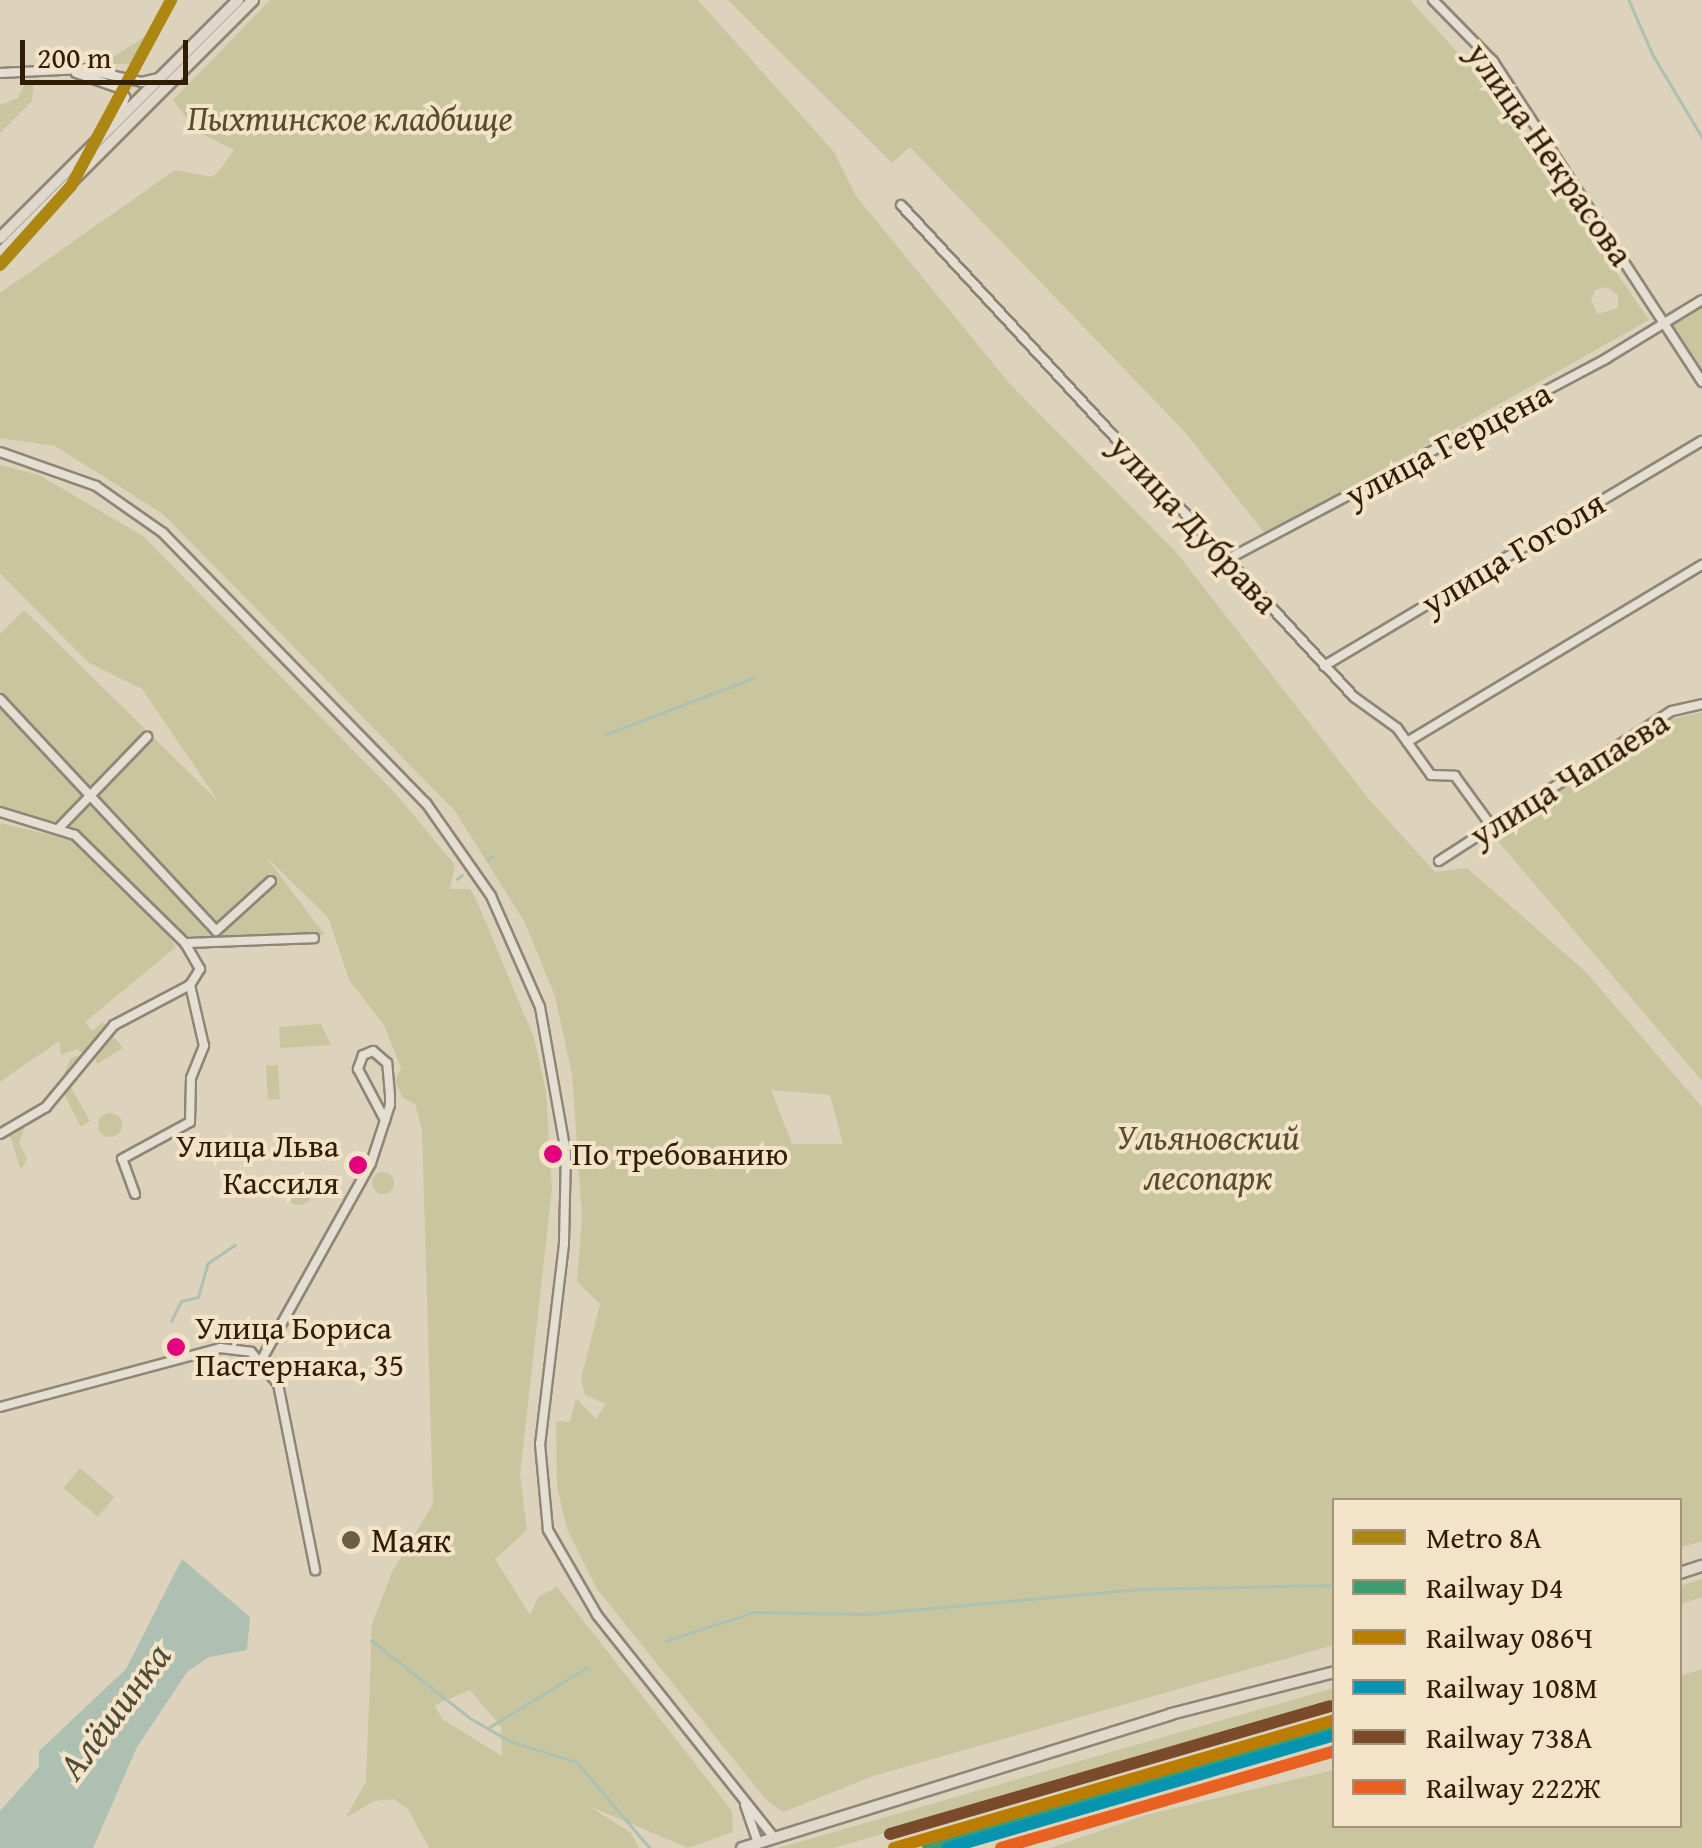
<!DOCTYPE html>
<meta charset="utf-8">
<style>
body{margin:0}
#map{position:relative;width:1702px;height:1848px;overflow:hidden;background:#ddd2bb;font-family:"Gentium Book Plus",serif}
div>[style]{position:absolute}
.green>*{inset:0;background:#c9c69f;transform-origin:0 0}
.round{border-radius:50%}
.water>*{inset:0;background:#adc0b2}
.stream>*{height:2.5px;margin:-1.25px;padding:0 1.25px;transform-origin:1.25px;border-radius:1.25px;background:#adc0b2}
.roads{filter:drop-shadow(2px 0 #8e8676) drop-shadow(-2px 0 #8e8676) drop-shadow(0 2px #8e8676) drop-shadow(0 -2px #8e8676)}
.minor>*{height:8px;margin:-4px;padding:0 4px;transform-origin:4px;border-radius:4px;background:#e4ded3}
.major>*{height:10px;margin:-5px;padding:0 5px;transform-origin:5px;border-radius:5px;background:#dfd8cb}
.rail-1>*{height:12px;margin:-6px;padding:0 6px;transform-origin:6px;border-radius:6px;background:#3d9d72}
.rail-2>*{height:12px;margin:-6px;padding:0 6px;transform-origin:6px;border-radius:6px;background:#bb7d01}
.rail-3>*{height:12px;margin:-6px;padding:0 6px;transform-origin:6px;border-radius:6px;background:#0794b0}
.rail-4>*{height:12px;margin:-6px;padding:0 6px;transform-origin:6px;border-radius:6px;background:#7a4b2a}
.rail-5>*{height:12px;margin:-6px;padding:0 6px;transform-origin:6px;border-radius:6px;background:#e86120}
.metro-1>*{height:12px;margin:-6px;padding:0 6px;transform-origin:6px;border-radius:6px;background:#ac8712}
.dots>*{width:28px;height:28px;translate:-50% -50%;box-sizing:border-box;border:5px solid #f3e4c9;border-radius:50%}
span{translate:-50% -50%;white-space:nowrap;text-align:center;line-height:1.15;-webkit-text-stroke:8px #f3e4c9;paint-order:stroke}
.bus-label{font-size:32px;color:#2f1d04}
.right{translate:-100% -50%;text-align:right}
.left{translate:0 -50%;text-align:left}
.park-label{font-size:35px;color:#584d2c;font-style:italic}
.street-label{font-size:35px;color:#2f1d04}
.poi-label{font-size:35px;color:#2f1d04}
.water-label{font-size:38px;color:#4f4c37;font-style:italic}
.legend{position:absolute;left:1332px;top:1498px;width:350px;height:330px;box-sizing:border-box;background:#f3e4c9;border:2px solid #a5947a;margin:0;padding:12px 18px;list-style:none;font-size:30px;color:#2f1d04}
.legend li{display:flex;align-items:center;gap:20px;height:50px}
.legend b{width:50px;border:2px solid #a5947a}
.scale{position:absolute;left:20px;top:40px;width:168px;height:45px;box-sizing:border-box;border:5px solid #2f1d04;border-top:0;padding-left:12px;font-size:30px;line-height:35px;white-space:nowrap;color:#2f1d04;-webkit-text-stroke:8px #f3e4c9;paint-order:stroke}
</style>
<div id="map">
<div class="green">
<i style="clip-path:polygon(evenodd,270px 0,698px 0,834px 152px,856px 196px,1010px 384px,1176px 552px,1368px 798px,1435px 872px,1467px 868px,1586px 972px,1702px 1107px,1702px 1541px,1680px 1548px,1680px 1500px,1334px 1500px,1334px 1645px,873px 1776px,783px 1812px,767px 1801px,597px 1589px,567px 1529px,557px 1486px,556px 1421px,570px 1422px,576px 1398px,596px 1419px,606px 1404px,585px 1395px,581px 1379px,600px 1304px,577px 1282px,582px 1216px,572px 1074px,555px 996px,524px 921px,455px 811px,163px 514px,55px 446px,0 438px,0 293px,175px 170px,212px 177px,219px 171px,234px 150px,196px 131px,173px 100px,270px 0,771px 1090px,830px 1095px,843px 1144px,792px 1144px,771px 1090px)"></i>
<i style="clip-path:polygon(evenodd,728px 0,1410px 0,1489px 87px,1649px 320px,1266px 535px,1185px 432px,910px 147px,892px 163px,728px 0,1607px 287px,1618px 295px,1618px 308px,1598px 314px,1591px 301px,1595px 290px,1607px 287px)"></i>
<i style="clip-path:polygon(146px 36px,153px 46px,135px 64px,102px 64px)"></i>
<i style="clip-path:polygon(25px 83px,34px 83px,32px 101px,0 133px,0 105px,18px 98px)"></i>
<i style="clip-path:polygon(1702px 306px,1702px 374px,1671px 326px)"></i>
<i style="clip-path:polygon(evenodd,0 465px,39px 475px,143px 536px,396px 794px,455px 865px,450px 889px,470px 889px,476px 899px,534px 1038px,546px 1091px,552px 1190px,520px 1474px,527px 1530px,495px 1559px,530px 1615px,538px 1597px,557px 1587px,732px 1811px,733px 1832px,688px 1848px,589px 1806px,631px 1833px,639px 1848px,429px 1848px,408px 1809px,394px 1799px,374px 1801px,345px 1818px,366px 1782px,372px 1624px,392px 1572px,433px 1504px,422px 1129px,415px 1104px,403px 1098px,395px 1081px,401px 1068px,384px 1025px,349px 980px,328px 917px,266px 857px,325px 935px,186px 940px,73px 832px,0 816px,0 634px,24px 610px,219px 802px,142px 689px,89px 663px,0 573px,0 465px,470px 1690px,501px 1727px,502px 1756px,442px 1719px,435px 1705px,470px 1690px)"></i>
<i style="clip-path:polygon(1702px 712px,1702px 1081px,1491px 833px,1668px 720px)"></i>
<i style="clip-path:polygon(0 823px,77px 841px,159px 922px,176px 947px,85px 1022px,92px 1031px,103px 1022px,107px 1027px,68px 1078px,63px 1076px,71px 1058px,83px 1054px,77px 1049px,61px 1055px,59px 1041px,0 1082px)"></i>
<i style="clip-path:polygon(321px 1024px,331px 1045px,280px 1048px,279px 1027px)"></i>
<i style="clip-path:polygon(111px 1033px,123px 1048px,97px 1064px,94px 1055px)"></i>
<i style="left:278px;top:1065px;width:34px;height:12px;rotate:87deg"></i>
<i style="clip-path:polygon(70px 1086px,90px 1121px,81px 1127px,64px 1094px)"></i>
<i class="round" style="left:98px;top:1113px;width:24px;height:24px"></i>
<i style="clip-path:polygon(25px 1126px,19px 1143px,27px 1159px,21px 1170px,10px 1137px,0 1137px)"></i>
<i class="round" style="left:372px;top:1172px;width:22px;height:22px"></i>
<i class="round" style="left:286px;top:1179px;width:26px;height:26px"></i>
<i style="left:80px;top:1468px;width:45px;height:26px;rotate:40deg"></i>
<i style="clip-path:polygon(1702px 1579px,1702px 1597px,1680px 1604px,1680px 1586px)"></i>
<i style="clip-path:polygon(1702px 1669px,1702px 1848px,1050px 1848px,1146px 1815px,1334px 1770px,1334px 1826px,1680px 1826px,1680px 1676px)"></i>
<i style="clip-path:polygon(1334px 1688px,1334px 1701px,834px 1848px,778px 1848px)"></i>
</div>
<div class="water">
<i style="clip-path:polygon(182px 1559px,250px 1617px,247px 1650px,209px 1657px,187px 1672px,137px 1747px,93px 1848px,0 1848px,0 1811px,39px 1767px,39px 1751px,126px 1669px)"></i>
</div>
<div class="stream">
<i style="left:1629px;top:0;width:60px;rotate:66.4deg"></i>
<i style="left:1653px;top:55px;width:96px;rotate:59.1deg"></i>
<i style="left:604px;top:735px;width:160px;rotate:-20.9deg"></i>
<i style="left:487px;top:860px;width:7px;rotate:-34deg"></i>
<i style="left:457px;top:879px;width:6px;rotate:-39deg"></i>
<i style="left:171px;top:1321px;width:22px;rotate:-63deg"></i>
<i style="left:181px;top:1301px;width:17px;rotate:-13deg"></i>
<i style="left:198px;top:1297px;width:35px;rotate:-74deg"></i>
<i style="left:208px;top:1263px;width:32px;rotate:-34deg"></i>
<i style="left:371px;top:1640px;width:126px;rotate:38.2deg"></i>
<i style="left:470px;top:1718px;width:46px;rotate:29.9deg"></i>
<i style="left:510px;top:1741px;width:70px;rotate:17.4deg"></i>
<i style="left:577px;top:1762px;width:113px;rotate:49.7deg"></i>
<i style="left:666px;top:1641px;width:93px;rotate:-18.2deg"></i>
<i style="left:754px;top:1612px;width:112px;rotate:1deg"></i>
<i style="left:866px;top:1614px;width:275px;rotate:-5.2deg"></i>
<i style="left:1140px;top:1589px;width:194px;rotate:-1.2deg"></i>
<i style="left:488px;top:1728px;width:116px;rotate:-31.6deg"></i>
</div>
<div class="roads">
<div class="minor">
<i style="left:1433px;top:0;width:86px;rotate:45.5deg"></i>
<i style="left:1493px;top:61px;width:383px;rotate:56.9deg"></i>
<i style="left:0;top:73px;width:83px;rotate:-2.8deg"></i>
<i style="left:83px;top:69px;width:60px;rotate:12.4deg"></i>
<i style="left:142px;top:82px;width:16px;rotate:-14deg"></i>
<i style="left:76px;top:73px;width:46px;rotate:19.2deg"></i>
<i style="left:119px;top:88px;width:11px;rotate:56deg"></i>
<i style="left:125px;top:97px;width:19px;rotate:106deg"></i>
<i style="left:901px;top:205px;width:669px;rotate:47.36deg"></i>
<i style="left:1354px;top:697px;width:53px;rotate:35.8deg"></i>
<i style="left:1397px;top:728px;width:58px;rotate:54.1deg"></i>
<i style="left:1431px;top:775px;width:24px;rotate:2deg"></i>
<i style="left:1455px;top:776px;width:63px;rotate:54deg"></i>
<i style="left:0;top:452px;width:102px;rotate:19.5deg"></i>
<i style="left:96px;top:486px;width:82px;rotate:35deg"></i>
<i style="left:163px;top:533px;width:377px;rotate:45.8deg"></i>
<i style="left:426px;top:803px;width:113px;rotate:55deg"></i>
<i style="left:491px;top:896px;width:121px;rotate:66.2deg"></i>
<i style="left:540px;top:1007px;width:148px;rotate:79.9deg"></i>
<i style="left:566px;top:1153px;width:91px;rotate:91.3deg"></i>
<i style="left:564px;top:1244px;width:201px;rotate:96.8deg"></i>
<i style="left:540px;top:1444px;width:86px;rotate:84.7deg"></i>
<i style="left:548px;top:1530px;width:98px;rotate:60deg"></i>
<i style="left:597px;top:1615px;width:283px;rotate:51.5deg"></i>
<i style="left:1228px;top:559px;width:429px;rotate:-27.9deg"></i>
<i style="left:1607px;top:358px;width:111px;rotate:-31.4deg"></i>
<i style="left:1324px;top:666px;width:440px;rotate:-30.8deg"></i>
<i style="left:0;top:699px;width:317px;rotate:47deg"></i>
<i style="left:216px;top:931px;width:74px;rotate:-42.3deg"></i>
<i style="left:1407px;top:742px;width:344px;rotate:-31deg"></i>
<i style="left:0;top:812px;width:78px;rotate:17deg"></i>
<i style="left:75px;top:835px;width:154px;rotate:44.5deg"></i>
<i style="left:185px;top:943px;width:30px;rotate:60deg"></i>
<i style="left:200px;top:969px;width:19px;rotate:122deg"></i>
<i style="left:190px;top:985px;width:86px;rotate:152.2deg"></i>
<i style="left:114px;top:1025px;width:107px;rotate:129.7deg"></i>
<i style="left:46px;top:1107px;width:53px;rotate:149.6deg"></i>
<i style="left:59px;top:828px;width:127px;rotate:-46deg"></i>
<i style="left:1439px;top:861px;width:277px;rotate:-32.8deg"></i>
<i style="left:1672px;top:711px;width:31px;rotate:-13deg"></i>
<i style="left:185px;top:943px;width:129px;rotate:-2.2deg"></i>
<i style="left:135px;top:1194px;width:37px;rotate:-110deg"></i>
<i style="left:122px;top:1159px;width:77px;rotate:-28.6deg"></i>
<i style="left:190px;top:1122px;width:44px;rotate:-88.7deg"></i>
<i style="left:191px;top:1078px;width:35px;rotate:-68deg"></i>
<i style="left:204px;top:1046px;width:63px;rotate:-102.9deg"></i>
<i style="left:262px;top:1359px;width:224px;rotate:-60.9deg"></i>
<i style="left:371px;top:1163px;width:61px;rotate:-71.9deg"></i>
<i style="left:390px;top:1105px;width:10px;rotate:-90deg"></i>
<i style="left:390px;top:1095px;width:32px;rotate:-95deg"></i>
<i style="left:387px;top:1063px;width:18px;rotate:-139deg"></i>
<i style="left:373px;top:1051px;width:11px;rotate:158deg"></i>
<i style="left:363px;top:1055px;width:15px;rotate:110deg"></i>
<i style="left:358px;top:1069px;width:58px;rotate:62.1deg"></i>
<i style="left:0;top:1407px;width:228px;rotate:-15deg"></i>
<i style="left:220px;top:1348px;width:31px;rotate:7deg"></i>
<i style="left:251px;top:1352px;width:42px;rotate:49.8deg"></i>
<i style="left:278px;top:1384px;width:190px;rotate:78.7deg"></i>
<i style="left:745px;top:1805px;width:39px;rotate:71deg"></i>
</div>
<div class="major">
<i style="left:0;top:238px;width:337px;rotate:-45deg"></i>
<i style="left:0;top:253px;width:358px;rotate:-45deg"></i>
<i style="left:1680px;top:1573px;width:23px;rotate:-18deg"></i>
<i style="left:742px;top:1848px;width:449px;rotate:-17.3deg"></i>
<i style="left:1171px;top:1714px;width:168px;rotate:-14.4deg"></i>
</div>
</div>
<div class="rail-1">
<i style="left:928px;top:1848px;width:423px;rotate:-16.3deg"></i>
</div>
<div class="rail-2">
<i style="left:894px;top:1848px;width:458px;rotate:-16.2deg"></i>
</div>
<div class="rail-3">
<i style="left:948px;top:1848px;width:402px;rotate:-16.3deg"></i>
</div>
<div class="rail-4">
<i style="left:890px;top:1834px;width:458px;rotate:-16.2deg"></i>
</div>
<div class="rail-5">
<i style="left:1001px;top:1848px;width:347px;rotate:-16.2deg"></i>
</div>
<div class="metro-1">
<i style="left:0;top:265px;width:106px;rotate:-48.1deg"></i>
<i style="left:71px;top:186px;width:211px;rotate:-61.7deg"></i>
</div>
<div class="dots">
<i style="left:553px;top:1154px;background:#e5007d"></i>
<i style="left:358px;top:1165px;background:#e5007d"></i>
<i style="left:176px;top:1347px;background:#e5007d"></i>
<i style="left:351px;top:1540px;background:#6c5c44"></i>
</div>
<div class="bus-label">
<span class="right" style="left:339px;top:1165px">Улица Льва<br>Кассиля</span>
<span class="left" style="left:572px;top:1154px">По требованию</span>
<span class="left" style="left:195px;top:1347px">Улица Бориса<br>Пастернака, 35</span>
</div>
<div class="park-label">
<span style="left:350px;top:118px">Пыхтинское кладбище</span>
<span style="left:1208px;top:1157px">Ульяновский<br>лесопарк</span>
</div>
<div class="street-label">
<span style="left:1550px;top:154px;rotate:55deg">улица Некрасова</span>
<span style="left:1448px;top:444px;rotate:-28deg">улица Герцена</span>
<span style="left:1194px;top:524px;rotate:47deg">улица Дубрава</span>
<span style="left:1513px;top:553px;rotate:-31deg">улица Гоголя</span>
<span style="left:1569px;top:778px;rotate:-32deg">улица Чапаева</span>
</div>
<div class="poi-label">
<span class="left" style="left:371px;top:1540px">Маяк</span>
</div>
<div class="water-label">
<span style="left:114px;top:1711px;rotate:-53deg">Алёшинка</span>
</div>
<ul class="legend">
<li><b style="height:12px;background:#ac8712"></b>Metro 8А</li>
<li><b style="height:12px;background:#3d9d72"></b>Railway D4</li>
<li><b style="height:12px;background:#bb7d01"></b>Railway 086Ч</li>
<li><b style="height:12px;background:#0794b0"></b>Railway 108М</li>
<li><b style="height:12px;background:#7a4b2a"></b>Railway 738А</li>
<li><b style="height:12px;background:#e86120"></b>Railway 222Ж</li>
</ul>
<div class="scale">200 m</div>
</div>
